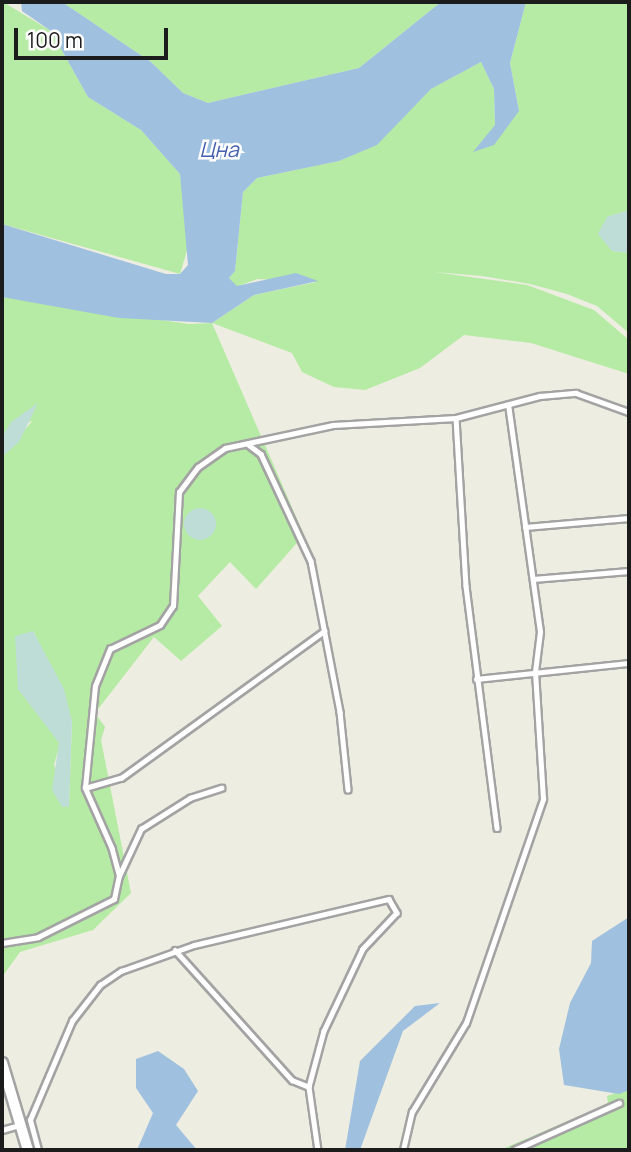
<!DOCTYPE html>
<meta charset="utf-8">
<style>
body{margin:0}
#map{position:relative;width:631px;height:1152px;overflow:hidden;background:#eeede1;font-family:Manrope,sans-serif}
div>[style]{position:absolute}
.grass>*{inset:0;background:#b5eba4}
.wetland>*{inset:0;background:#bdddd6}
.round{border-radius:50%}
.water>*{inset:0;background:#9fc0de}
.roads{filter:drop-shadow(2px 0 #a3a3a3) drop-shadow(-2px 0 #a3a3a3) drop-shadow(0 2px #a3a3a3) drop-shadow(0 -2px #a3a3a3)}
.lane>*{height:4.5px;margin:-2.25px;padding:0 2.25px;transform-origin:2.25px;border-radius:2.25px;background:#fff}
.street>*{height:10px;margin:-5px;padding:0 5px;transform-origin:5px;border-radius:5px;background:#fff}
span{translate:-50% -50%;white-space:nowrap;text-align:center;line-height:1.15;-webkit-text-stroke:5px #fff;paint-order:stroke}
.water-label{font-size:21px;color:#4560af;font-style:italic}
.frame{position:absolute;inset:0;border:4px solid #1c1c1c;pointer-events:none}
.scale{position:absolute;left:14px;top:28px;width:154px;height:32px;box-sizing:border-box;border:4px solid #1c1c1c;border-top:0;padding-left:9px;font-size:21px;line-height:24px;white-space:nowrap;color:#1c1c1c;-webkit-text-stroke:5px #fff;paint-order:stroke}
</style>
<div id="map">
<div class="grass">
<i style="clip-path:polygon(3px 2px,51px 31px,88px 97px,141px 130px,180px 174px,189px 244px,180px 274px,2px 224px)"></i>
<i style="clip-path:polygon(62px 2px,441px 2px,359px 68px,208px 103px,183px 93px,151px 62px)"></i>
<i style="clip-path:polygon(evenodd,526px 2px,629px 2px,629px 210px,607px 217px,612px 251px,629px 253px,629px 333px,597px 306px,567px 294px,530px 284px,482px 276px,434px 272px,527px 285px,594px 310px,629px 340px,629px 374px,531px 343px,464px 335px,420px 368px,365px 390px,334px 387px,302px 372px,292px 353px,212px 323px,304px 535px,256px 589px,230px 562px,198px 596px,222px 626px,181px 661px,154px 637px,95px 713px,105px 727px,101px 740px,131px 893px,93px 930px,20px 952px,2px 977px,2px 457px,33px 420px,2px 437px,2px 297px,189px 324px,212px 323px,254px 295px,316px 282px,257px 279px,236px 287px,229px 278px,235px 271px,243px 192px,257px 178px,339px 161px,376px 145px,431px 89px,481px 62px,494px 89px,495px 125px,519px 111px,510px 63px,526px 2px,34px 632px,72px 721px,69px 807px,54px 765px,60px 743px,18px 689px,34px 632px)"></i>
<i style="clip-path:polygon(629px 1088px,629px 1150px,500px 1150px,608px 1104px,607px 1096px)"></i>
</div>
<div class="wetland">
<i style="clip-path:polygon(629px 210px,629px 253px,612px 251px,598px 234px,607px 217px)"></i>
<i style="clip-path:polygon(38px 403px,19px 442px,2px 457px,2px 437px,11px 422px)"></i>
<i class="round" style="left:184px;top:508px;width:32px;height:32px"></i>
<i style="clip-path:polygon(33px 631px,64px 689px,72px 721px,69px 807px,62px 807px,52px 790px,59px 743px,18px 689px,15px 636px)"></i>
</div>
<div class="water">
<i style="clip-path:polygon(21px 2px,62px 2px,151px 62px,183px 93px,208px 103px,359px 68px,441px 2px,526px 2px,510px 63px,519px 111px,494px 145px,473px 152px,495px 125px,494px 89px,481px 62px,431px 89px,377px 145px,339px 161px,257px 178px,243px 192px,235px 271px,229px 278px,237px 286px,296px 273px,318px 281px,254px 295px,212px 323px,119px 318px,2px 297px,2px 224px,166px 274px,180px 274px,188px 265px,180px 174px,141px 130px,88px 97px,51px 31px,22px 11px)"></i>
<i style="clip-path:polygon(629px 917px,629px 1090px,619px 1094px,564px 1085px,559px 1049px,570px 1003px,591px 963px,592px 941px)"></i>
<i style="clip-path:polygon(440px 1003px,403px 1031px,360px 1150px,345px 1150px,360px 1061px,415px 1006px)"></i>
<i style="clip-path:polygon(158px 1051px,184px 1069px,198px 1091px,176px 1125px,197px 1150px,137px 1150px,153px 1113px,136px 1088px,136px 1059px)"></i>
</div>
<div class="roads">
<div class="lane">
<i style="left:456px;top:418px;width:168px;rotate:86.6deg"></i>
<i style="left:466px;top:586px;width:244px;rotate:82.7deg"></i>
<i style="left:249px;top:445px;width:15px;rotate:37deg"></i>
<i style="left:261px;top:454px;width:118px;rotate:65deg"></i>
<i style="left:311px;top:561px;width:154px;rotate:79.1deg"></i>
<i style="left:340px;top:712px;width:78px;rotate:84.1deg"></i>
<i style="left:525px;top:527px;width:104px;rotate:-4.9deg"></i>
<i style="left:533px;top:579px;width:96px;rotate:-4.8deg"></i>
<i style="left:476px;top:679px;width:154px;rotate:-6deg"></i>
<i style="left:85px;top:788px;width:37px;rotate:-16deg"></i>
<i style="left:121px;top:778px;width:251px;rotate:-35.9deg"></i>
<i style="left:119px;top:876px;width:52px;rotate:-64.9deg"></i>
<i style="left:141px;top:829px;width:58px;rotate:-32.3deg"></i>
<i style="left:190px;top:798px;width:33px;rotate:-18deg"></i>
<i style="left:2px;top:943px;width:36px;rotate:-9deg"></i>
<i style="left:38px;top:937px;width:85px;rotate:-26.6deg"></i>
<i style="left:114px;top:899px;width:24px;rotate:-78deg"></i>
<i style="left:119px;top:876px;width:28px;rotate:-105deg"></i>
<i style="left:112px;top:849px;width:67px;rotate:-113.9deg"></i>
<i style="left:85px;top:788px;width:102px;rotate:-84.4deg"></i>
<i style="left:95px;top:686px;width:40px;rotate:-68deg"></i>
<i style="left:110px;top:649px;width:55px;rotate:-25.6deg"></i>
<i style="left:160px;top:625px;width:23px;rotate:-56deg"></i>
<i style="left:173px;top:606px;width:114px;rotate:-87deg"></i>
<i style="left:179px;top:492px;width:31px;rotate:-53deg"></i>
<i style="left:198px;top:467px;width:33px;rotate:-35deg"></i>
<i style="left:225px;top:448px;width:110px;rotate:-12deg"></i>
<i style="left:333px;top:425px;width:123px;rotate:-3.3deg"></i>
<i style="left:456px;top:418px;width:87px;rotate:-14.7deg"></i>
<i style="left:540px;top:396px;width:36px;rotate:-5deg"></i>
<i style="left:576px;top:393px;width:56px;rotate:19.7deg"></i>
<i style="left:175px;top:950px;width:175px;rotate:48deg"></i>
<i style="left:292px;top:1080px;width:18px;rotate:22deg"></i>
<i style="left:2px;top:1130px;width:18px;rotate:-16deg"></i>
<i style="left:38px;top:1150px;width:31px;rotate:-105deg"></i>
<i style="left:30px;top:1120px;width:108px;rotate:-67deg"></i>
<i style="left:72px;top:1021px;width:46px;rotate:-52.1deg"></i>
<i style="left:100px;top:985px;width:25px;rotate:-34deg"></i>
<i style="left:121px;top:971px;width:77px;rotate:-19.6deg"></i>
<i style="left:194px;top:945px;width:200px;rotate:-13.3deg"></i>
<i style="left:389px;top:899px;width:16px;rotate:60deg"></i>
<i style="left:397px;top:913px;width:50px;rotate:133.4deg"></i>
<i style="left:363px;top:949px;width:91px;rotate:115.4deg"></i>
<i style="left:324px;top:1031px;width:58px;rotate:105deg"></i>
<i style="left:309px;top:1087px;width:64px;rotate:81.9deg"></i>
<i style="left:403px;top:1150px;width:39px;rotate:-77deg"></i>
<i style="left:412px;top:1112px;width:104px;rotate:-58.8deg"></i>
<i style="left:466px;top:1023px;width:237px;rotate:-71deg"></i>
<i style="left:543px;top:799px;width:127px;rotate:-93.6deg"></i>
<i style="left:535px;top:672px;width:40px;rotate:-82.9deg"></i>
<i style="left:540px;top:632px;width:229px;rotate:-98deg"></i>
<i style="left:514px;top:1150px;width:115px;rotate:-24.1deg"></i>
</div>
<div class="street">
<i style="left:2px;top:1063px;width:91px;rotate:73.4deg"></i>
</div>
</div>
<div class="water-label">
<span style="left:219px;top:149px">Цна</span>
</div>
<div class="frame"></div>
<div class="scale">100 m</div>
</div>
